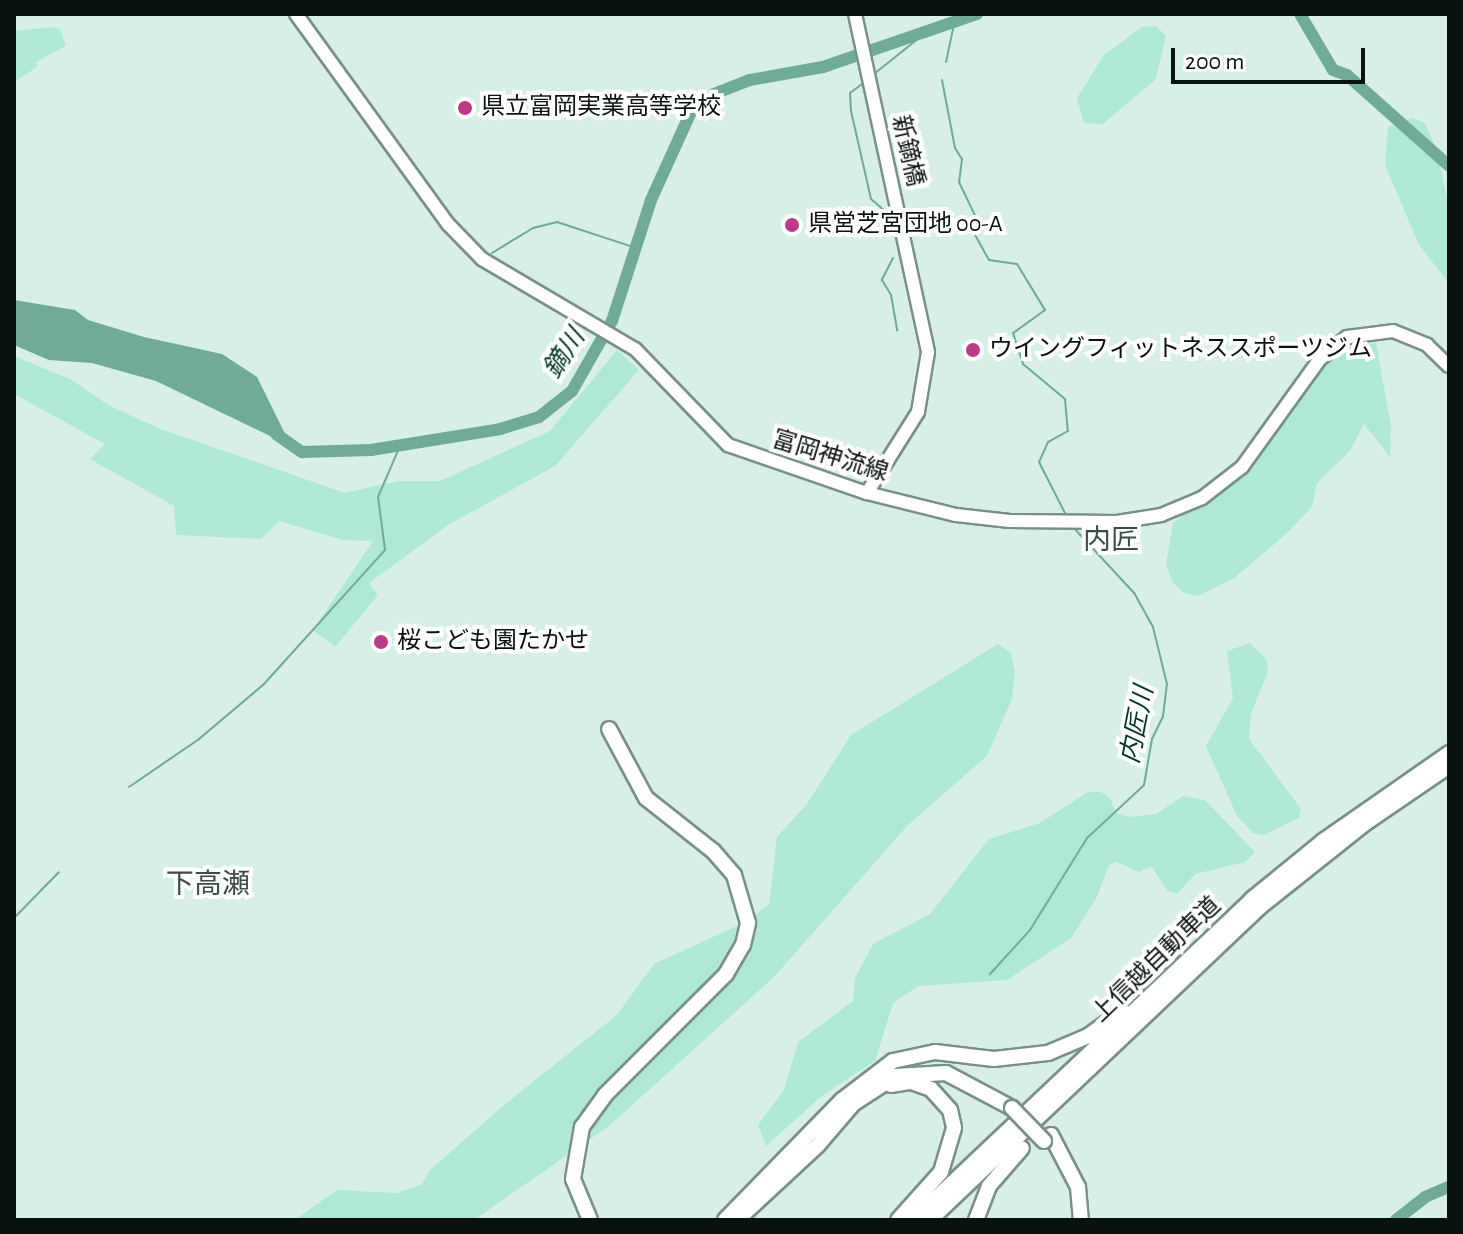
<!DOCTYPE html>
<meta charset="utf-8">
<style>
body{margin:0}
#map{position:relative;width:1463px;height:1234px;overflow:hidden;background:#d7efe5;font-family:"Alegreya Sans","Noto Sans JP",sans-serif}
div>[style]{position:absolute}
.green>*{inset:0;background:#b0e9d3}
.water>*{inset:0;background:#6fab95}
.stream>*{height:2px;margin:-1px;padding:0 1px;transform-origin:1px;border-radius:1px;background:#6fab95}
.river>*{height:12px;margin:-6px;padding:0 6px;transform-origin:6px;border-radius:6px;background:#6fab95}
.roads{filter:drop-shadow(2px 0 #7a9087) drop-shadow(-2px 0 #7a9087) drop-shadow(0 2px #7a9087) drop-shadow(0 -2px #7a9087)}
.primary>*{height:12px;margin:-6px;padding:0 6px;transform-origin:6px;border-radius:6px;background:#fff}
.highway>*{height:14px;margin:-7px;padding:0 7px;transform-origin:7px;border-radius:7px;background:#fff}
.bridges{filter:drop-shadow(2px 0 #7a9087) drop-shadow(-2px 0 #7a9087) drop-shadow(0 2px #7a9087) drop-shadow(0 -2px #7a9087)}
.highway-bridge>*{height:14px;margin:-7px;padding:0 7px;transform-origin:7px;border-radius:7px;background:#fff}
.dots>*{width:22px;height:22px;translate:-50% -50%;box-sizing:border-box;border:4px solid #fff;border-radius:50%}
span{translate:-50% -50%;white-space:nowrap;text-align:center;line-height:1.15;-webkit-text-stroke:8px #fff;paint-order:stroke}
.poi-label{font-size:24px;color:#0a120f}
.left{translate:0 -50%;text-align:left}
.street-label{font-size:24px;color:#0a120f}
.water-label{font-size:26px;color:#003728;font-style:italic}
.quarter-label{font-size:28px;color:#3a4e46}
.frame{position:absolute;inset:0;border:16px solid #0a120f;pointer-events:none}
.scale{position:absolute;left:1171px;top:48px;width:194px;height:36px;box-sizing:border-box;border:4px solid #0a120f;border-top:0;padding-left:10px;font-size:24px;line-height:28px;white-space:nowrap;color:#0a120f;-webkit-text-stroke:6px #fff;paint-order:stroke}
</style>
<div id="map">
<div class="green">
<i style="clip-path:polygon(1156px 26px,1166px 36px,1156px 79px,1103px 124px,1084px 123px,1077px 98px,1104px 55px,1142px 27px)"></i>
<i style="clip-path:polygon(53px 27px,60px 29px,66px 46px,36px 62px,37px 67px,14px 82px,14px 31px)"></i>
<i style="clip-path:polygon(1413px 118px,1425px 123px,1436px 149px,1449px 206px,1449px 283px,1419px 245px,1385px 165px,1388px 127px)"></i>
<i style="clip-path:polygon(1376px 343px,1391px 426px,1390px 457px,1364px 424px,1350px 451px,1317px 483px,1312px 507px,1285px 535px,1234px 578px,1198px 596px,1184px 593px,1173px 583px,1166px 564px,1173px 523px,1233px 474px,1329px 359px,1346px 347px)"></i>
<i style="clip-path:polygon(617px 350px,639px 370px,555px 466px,448px 525px,369px 583px,378px 595px,335px 647px,313px 630px,373px 541px,343px 540px,279px 521px,261px 539px,176px 535px,174px 506px,90px 459px,105px 444px,14px 394px,14px 356px,70px 379px,110px 406px,158px 428px,345px 493px,398px 481px,440px 481px,550px 431px)"></i>
<i style="clip-path:polygon(1250px 643px,1266px 659px,1268px 671px,1251px 714px,1249px 739px,1301px 809px,1299px 818px,1264px 835px,1253px 833px,1237px 816px,1206px 746px,1233px 698px,1227px 651px)"></i>
<i style="clip-path:polygon(998px 644px,1011px 653px,1015px 673px,1012px 699px,987px 756px,908px 825px,774px 977px,609px 1126px,474px 1220px,295px 1220px,337px 1190px,397px 1193px,422px 1184px,430px 1170px,504px 1105px,617px 1015px,654px 964px,737px 926px,769px 905px,777px 837px,807px 804px,851px 735px)"></i>
<i style="clip-path:polygon(1088px 792px,1101px 792px,1110px 798px,1116px 813px,1130px 817px,1156px 814px,1183px 796px,1205px 800px,1255px 852px,1245px 862px,1195px 874px,1177px 894px,1167px 890px,1151px 866px,1139px 872px,1117px 862px,1109px 865px,1096px 899px,1071px 938px,1007px 980px,918px 986px,905px 995px,893px 1003px,875px 1061px,823px 1095px,766px 1146px,758px 1125px,784px 1090px,798px 1042px,853px 1001px,855px 978px,873px 944px,930px 914px,989px 839px,1040px 823px)"></i>
</div>
<div class="water">
<i style="clip-path:polygon(14px 300px,75px 310px,88px 320px,144px 337px,222px 354px,257px 377px,291px 446px,156px 381px,92px 363px,49px 360px,14px 345px)"></i>
</div>
<div class="stream">
<i style="left:946px;top:62px;width:39px;rotate:-78deg"></i>
<i style="left:874px;top:74px;width:64px;rotate:-38.7deg"></i>
<i style="left:942px;top:80px;width:69px;rotate:79.2deg"></i>
<i style="left:955px;top:148px;width:13px;rotate:58deg"></i>
<i style="left:962px;top:159px;width:23px;rotate:97deg"></i>
<i style="left:959px;top:182px;width:47px;rotate:64.5deg"></i>
<i style="left:979px;top:224px;width:10px;rotate:119deg"></i>
<i style="left:974px;top:233px;width:31px;rotate:61deg"></i>
<i style="left:989px;top:260px;width:28px;rotate:8deg"></i>
<i style="left:1017px;top:264px;width:54px;rotate:58.7deg"></i>
<i style="left:1045px;top:310px;width:39px;rotate:144deg"></i>
<i style="left:1013px;top:333px;width:33px;rotate:72deg"></i>
<i style="left:1023px;top:364px;width:55px;rotate:39.8deg"></i>
<i style="left:1065px;top:399px;width:32px;rotate:85deg"></i>
<i style="left:1068px;top:431px;width:23px;rotate:151deg"></i>
<i style="left:1048px;top:442px;width:22px;rotate:114deg"></i>
<i style="left:1039px;top:462px;width:59px;rotate:63deg"></i>
<i style="left:866px;top:81px;width:20px;rotate:143deg"></i>
<i style="left:850px;top:93px;width:18px;rotate:87deg"></i>
<i style="left:851px;top:111px;width:90px;rotate:77.2deg"></i>
<i style="left:871px;top:199px;width:21px;rotate:41deg"></i>
<i style="left:887px;top:213px;width:20px;rotate:70deg"></i>
<i style="left:492px;top:253px;width:48px;rotate:-31.4deg"></i>
<i style="left:533px;top:228px;width:25px;rotate:-14deg"></i>
<i style="left:557px;top:222px;width:83px;rotate:18.2deg"></i>
<i style="left:893px;top:258px;width:25px;rotate:117deg"></i>
<i style="left:882px;top:280px;width:17px;rotate:59deg"></i>
<i style="left:891px;top:295px;width:36px;rotate:80deg"></i>
<i style="left:129px;top:787px;width:85px;rotate:-34.4deg"></i>
<i style="left:199px;top:739px;width:85px;rotate:-40.2deg"></i>
<i style="left:264px;top:684px;width:181px;rotate:-47.9deg"></i>
<i style="left:385px;top:550px;width:53px;rotate:-97.5deg"></i>
<i style="left:378px;top:497px;width:56px;rotate:-66.7deg"></i>
<i style="left:14px;top:918px;width:64px;rotate:-45.6deg"></i>
<i style="left:990px;top:974px;width:59px;rotate:-47.7deg"></i>
<i style="left:1030px;top:930px;width:108px;rotate:-58.2deg"></i>
<i style="left:1087px;top:838px;width:78px;rotate:-42.9deg"></i>
<i style="left:1144px;top:785px;width:47px;rotate:-80.1deg"></i>
<i style="left:1152px;top:739px;width:25px;rotate:-64deg"></i>
<i style="left:1163px;top:716px;width:32px;rotate:-83deg"></i>
<i style="left:1167px;top:684px;width:59px;rotate:-103.8deg"></i>
<i style="left:1153px;top:627px;width:38px;rotate:-119deg"></i>
<i style="left:1135px;top:594px;width:91px;rotate:-132.8deg"></i>
</div>
<div class="river">
<i style="left:1300px;top:14px;width:65px;rotate:59.5deg"></i>
<i style="left:1333px;top:70px;width:15px;rotate:20deg"></i>
<i style="left:1347px;top:75px;width:137px;rotate:41.7deg"></i>
<i style="left:276px;top:434px;width:32px;rotate:35deg"></i>
<i style="left:302px;top:452px;width:69px;rotate:-1.7deg"></i>
<i style="left:371px;top:450px;width:131px;rotate:-9.2deg"></i>
<i style="left:500px;top:429px;width:41px;rotate:-17.1deg"></i>
<i style="left:539px;top:417px;width:42px;rotate:-38.2deg"></i>
<i style="left:572px;top:391px;width:81px;rotate:-60.3deg"></i>
<i style="left:612px;top:321px;width:127px;rotate:-72.1deg"></i>
<i style="left:651px;top:200px;width:109px;rotate:-65.6deg"></i>
<i style="left:696px;top:101px;width:58px;rotate:-21.3deg"></i>
<i style="left:750px;top:80px;width:74px;rotate:-10.1deg"></i>
<i style="left:823px;top:67px;width:163px;rotate:-19deg"></i>
<i style="left:1396px;top:1220px;width:37px;rotate:-38deg"></i>
<i style="left:1425px;top:1197px;width:26px;rotate:-23deg"></i>
</div>
<div class="roads">
<div class="primary">
<i style="left:296px;top:14px;width:259px;rotate:54.1deg"></i>
<i style="left:448px;top:224px;width:49px;rotate:45.8deg"></i>
<i style="left:482px;top:259px;width:178px;rotate:30.5deg"></i>
<i style="left:635px;top:349px;width:134px;rotate:45.9deg"></i>
<i style="left:728px;top:445px;width:147px;rotate:19.1deg"></i>
<i style="left:867px;top:493px;width:92px;rotate:13.9deg"></i>
<i style="left:956px;top:515px;width:54px;rotate:6.3deg"></i>
<i style="left:1010px;top:521px;width:107px;rotate:0.5deg"></i>
<i style="left:1117px;top:522px;width:45px;rotate:-9deg"></i>
<i style="left:1161px;top:515px;width:44px;rotate:-22.5deg"></i>
<i style="left:1202px;top:498px;width:51px;rotate:-37.8deg"></i>
<i style="left:1242px;top:467px;width:133px;rotate:-54.2deg"></i>
<i style="left:1320px;top:359px;width:35px;rotate:-39deg"></i>
<i style="left:1347px;top:337px;width:46px;rotate:-7.4deg"></i>
<i style="left:1393px;top:331px;width:37px;rotate:22deg"></i>
<i style="left:1427px;top:345px;width:30px;rotate:44deg"></i>
<i style="left:855px;top:14px;width:346px;rotate:77.8deg"></i>
<i style="left:928px;top:352px;width:61px;rotate:99.5deg"></i>
<i style="left:918px;top:412px;width:96px;rotate:122.2deg"></i>
</div>
<div class="highway">
<i style="left:891px;top:1085px;width:20px;rotate:-9deg"></i>
<i style="left:911px;top:1082px;width:21px;rotate:19deg"></i>
<i style="left:931px;top:1089px;width:28px;rotate:48deg"></i>
<i style="left:950px;top:1110px;width:18px;rotate:77deg"></i>
<i style="left:954px;top:1128px;width:46px;rotate:106.5deg"></i>
<i style="left:941px;top:1172px;width:64px;rotate:131.9deg"></i>
<i style="left:1051px;top:1135px;width:59px;rotate:62.6deg"></i>
<i style="left:1078px;top:1187px;width:33px;rotate:85deg"></i>
<i style="left:590px;top:1220px;width:44px;rotate:-112.5deg"></i>
<i style="left:573px;top:1179px;width:53px;rotate:-80.2deg"></i>
<i style="left:582px;top:1127px;width:39px;rotate:-54deg"></i>
<i style="left:605px;top:1095px;width:171px;rotate:-45deg"></i>
<i style="left:726px;top:974px;width:34px;rotate:-60deg"></i>
<i style="left:743px;top:945px;width:23px;rotate:-77deg"></i>
<i style="left:748px;top:923px;width:50px;rotate:-106.3deg"></i>
<i style="left:734px;top:875px;width:32px;rotate:-131deg"></i>
<i style="left:713px;top:851px;width:85px;rotate:-141.7deg"></i>
<i style="left:646px;top:798px;width:78px;rotate:-118.2deg"></i>
<i style="left:725px;top:1220px;width:168px;rotate:-45.7deg"></i>
<i style="left:842px;top:1100px;width:64px;rotate:-37.4deg"></i>
<i style="left:893px;top:1061px;width:43px;rotate:-12.1deg"></i>
<i style="left:935px;top:1052px;width:59px;rotate:6.8deg"></i>
<i style="left:994px;top:1059px;width:54px;rotate:-6.3deg"></i>
<i style="left:1048px;top:1053px;width:43px;rotate:-23deg"></i>
<i style="left:1088px;top:1036px;width:43px;rotate:-35.5deg"></i>
<i style="left:737px;top:1220px;width:110px;rotate:-42.8deg"></i>
<i style="left:818px;top:1145px;width:54px;rotate:-49.5deg"></i>
<i style="left:853px;top:1104px;width:51px;rotate:-33.1deg"></i>
<i style="left:896px;top:1076px;width:50px;rotate:-3.4deg"></i>
<i style="left:946px;top:1073px;width:75px;rotate:27.9deg"></i>
<i style="left:913px;top:1220px;width:467px;rotate:-43.4deg"></i>
<i style="left:1252px;top:899px;width:92px;rotate:-39.2deg"></i>
<i style="left:1323px;top:841px;width:154px;rotate:-34.9deg"></i>
<i style="left:930px;top:1220px;width:455px;rotate:-43.5deg"></i>
<i style="left:1260px;top:907px;width:137px;rotate:-38.5deg"></i>
<i style="left:1367px;top:822px;width:99px;rotate:-34.3deg"></i>
<i style="left:976px;top:1220px;width:36px;rotate:-69deg"></i>
<i style="left:989px;top:1186px;width:50px;rotate:-49deg"></i>
</div>
</div>
<div class="bridges">
<div class="highway-bridge">
<i style="left:1012px;top:1108px;width:46px;rotate:45.9deg"></i>
</div>
</div>
<div class="dots">
<i style="left:465px;top:108px;background:#bb3b85"></i>
<i style="left:792px;top:225px;background:#bb3b85"></i>
<i style="left:973px;top:350px;background:#bb3b85"></i>
<i style="left:381px;top:642px;background:#bb3b85"></i>
</div>
<div class="poi-label">
<span class="left" style="left:481px;top:108px">県立富岡実業高等学校</span>
<span class="left" style="left:808px;top:225px">県営芝宮団地 00-A</span>
<span class="left" style="left:989px;top:350px">ウイングフィットネススポーツジム</span>
<span class="left" style="left:397px;top:642px">桜こども園たかせ</span>
</div>
<div class="street-label">
<span style="left:907px;top:151px;rotate:77deg">新鏑橋</span>
<span style="left:830px;top:457px;rotate:17deg">富岡神流線</span>
<span style="left:1157px;top:960px;rotate:-44deg">上信越自動車道</span>
</div>
<div class="water-label">
<span style="left:565px;top:354px;rotate:-57deg">鏑川</span>
<span style="left:1138px;top:725px;rotate:-79deg">内匠川</span>
</div>
<div class="quarter-label">
<span style="left:1111px;top:541px">内匠</span>
<span style="left:208px;top:885px">下高瀬</span>
</div>
<div class="frame"></div>
<div class="scale">200 m</div>
</div>
